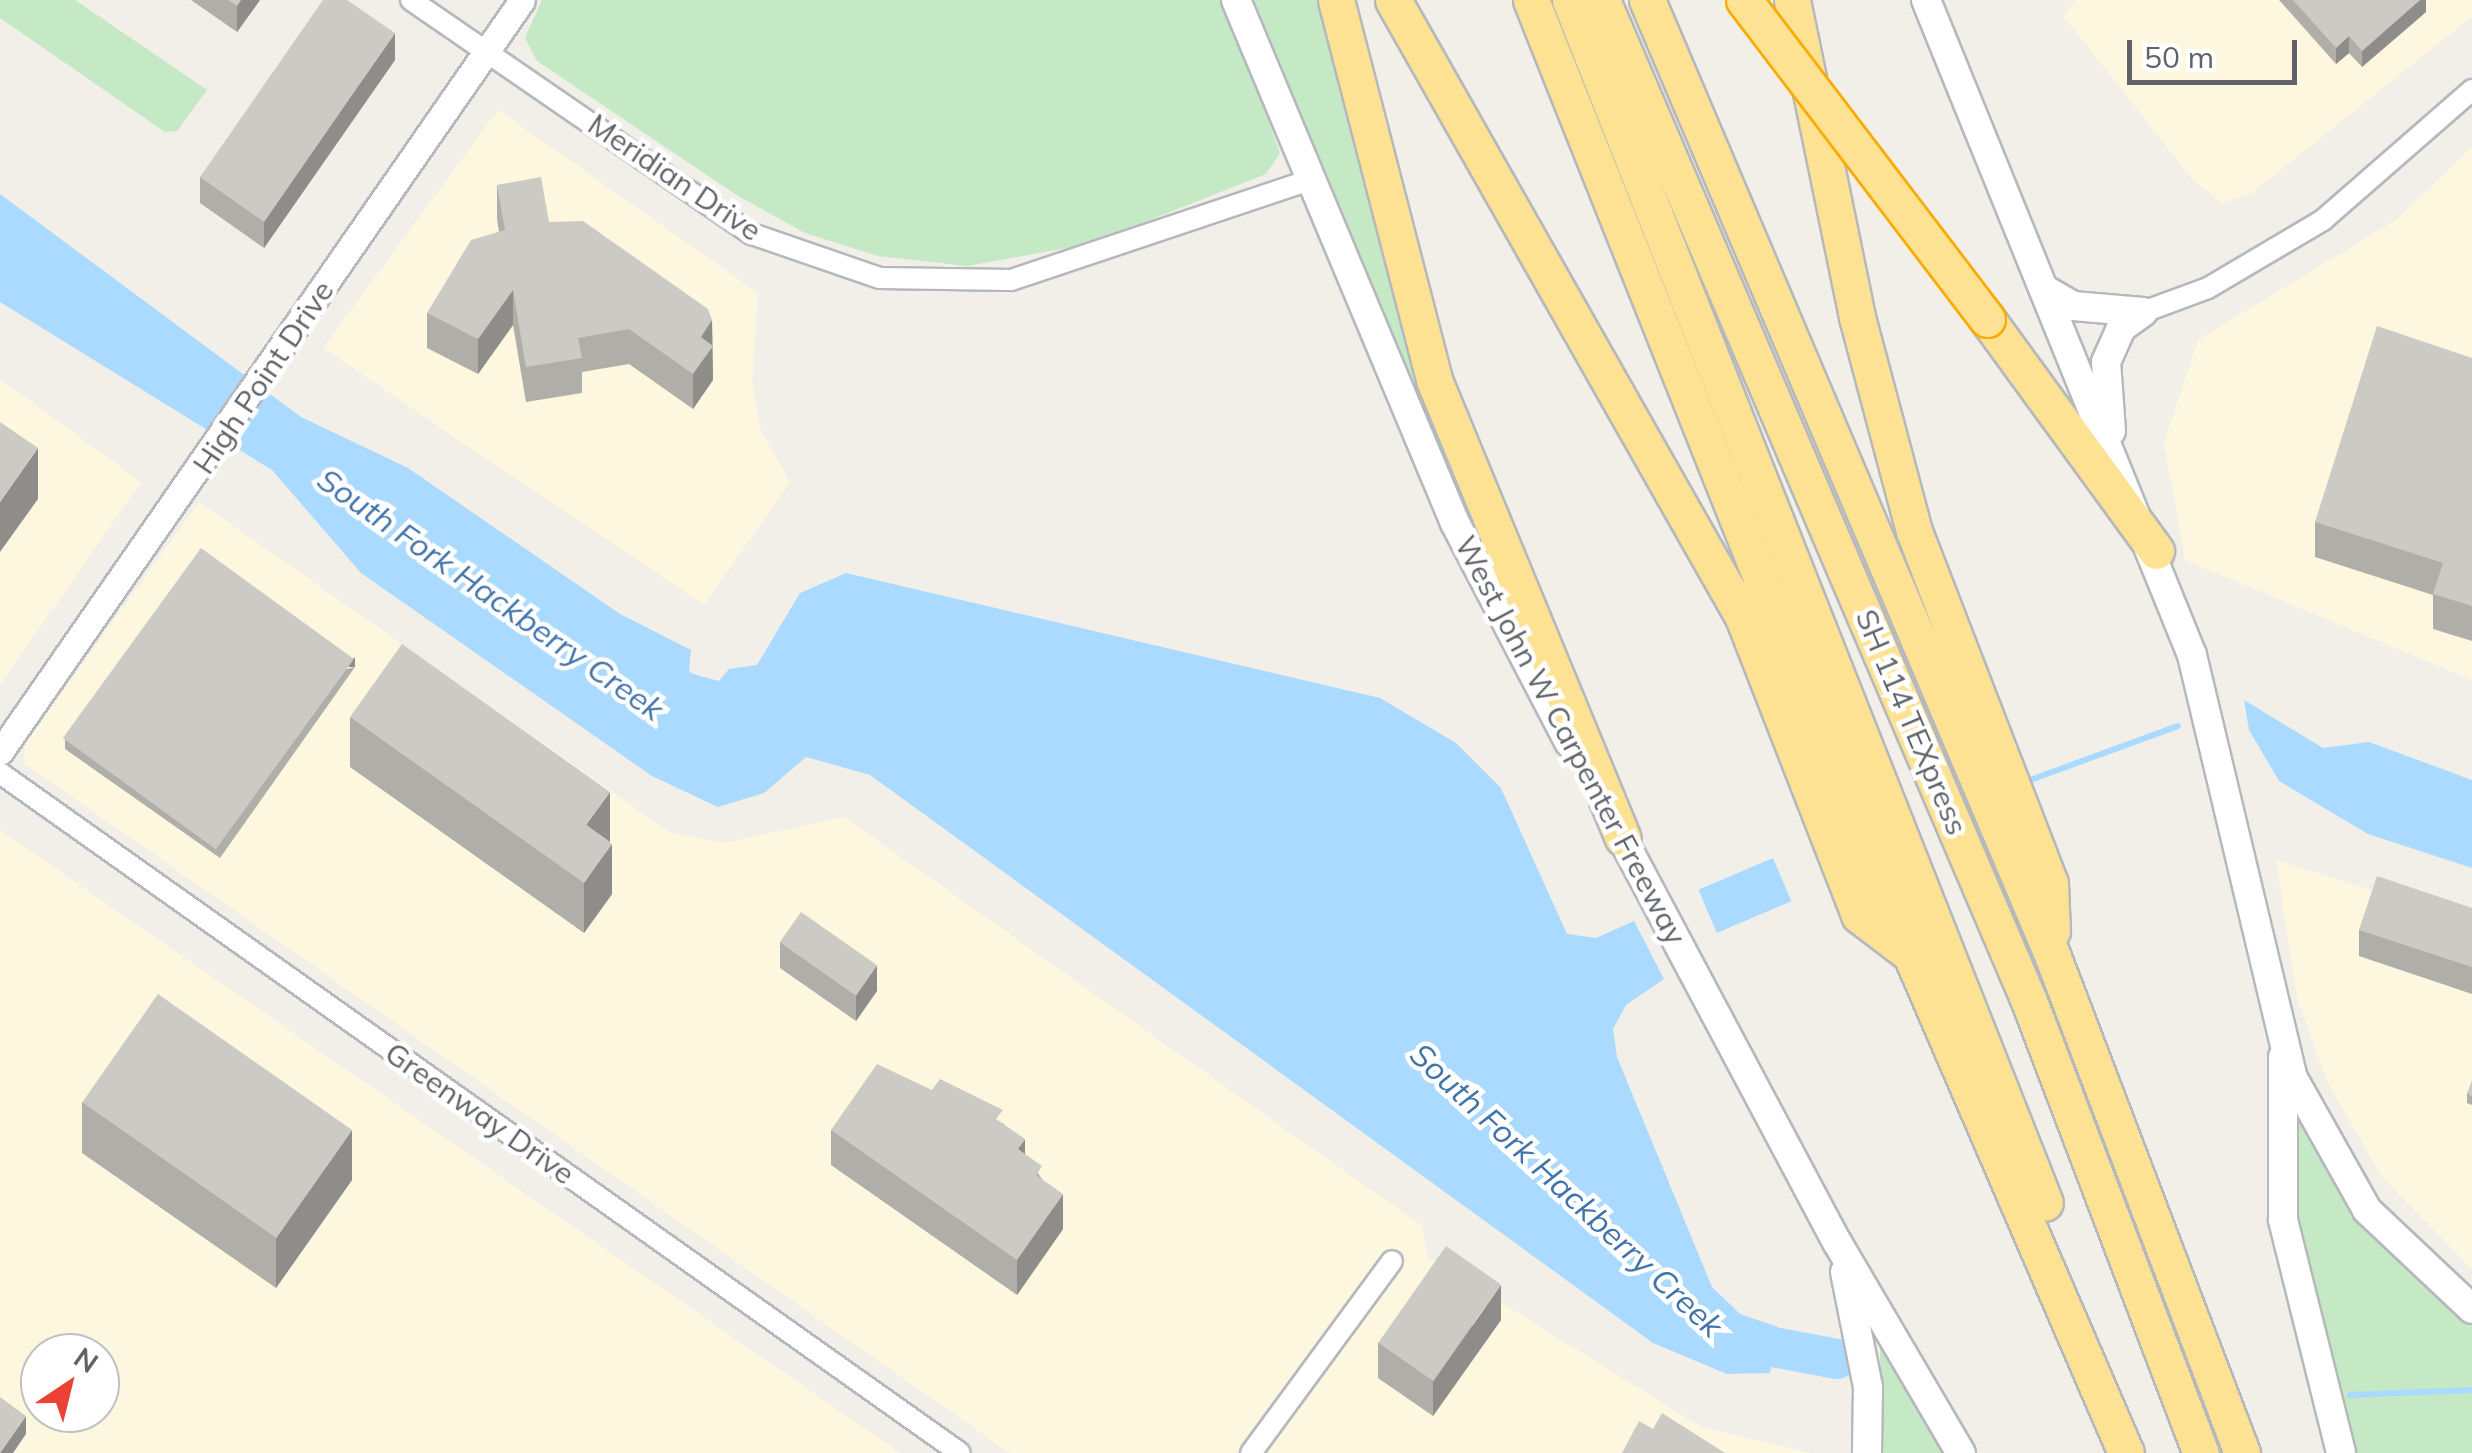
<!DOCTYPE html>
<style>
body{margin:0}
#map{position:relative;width:2472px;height:1453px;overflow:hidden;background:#f1efe8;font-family:Mulish,sans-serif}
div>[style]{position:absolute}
.commercial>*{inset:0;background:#fef7e0}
.green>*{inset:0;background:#c5e8c5}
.water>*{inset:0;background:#aadaff;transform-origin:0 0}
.stream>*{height:6px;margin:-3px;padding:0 3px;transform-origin:3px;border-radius:3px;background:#aadaff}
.river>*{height:40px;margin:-20px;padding:0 20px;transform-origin:20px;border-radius:20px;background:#aadaff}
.roads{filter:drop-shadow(2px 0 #b5b8bc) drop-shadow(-2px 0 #b5b8bc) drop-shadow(0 2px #b5b8bc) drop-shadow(0 -2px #b5b8bc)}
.minor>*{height:20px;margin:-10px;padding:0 10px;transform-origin:10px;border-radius:10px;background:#fff}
.tertiary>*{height:25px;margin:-12.5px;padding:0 12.5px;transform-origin:12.5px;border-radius:12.5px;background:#fff}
.secondary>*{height:28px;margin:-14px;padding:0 14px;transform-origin:14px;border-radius:14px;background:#fff}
.motorway>*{height:35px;margin:-17.5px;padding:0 17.5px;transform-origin:17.5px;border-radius:17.5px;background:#fde293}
.bridges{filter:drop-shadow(2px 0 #f9ab00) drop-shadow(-2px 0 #f9ab00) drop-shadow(0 2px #f9ab00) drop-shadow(0 -2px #f9ab00)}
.motorway-bridge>*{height:35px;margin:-17.5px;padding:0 17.5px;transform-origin:17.5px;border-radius:17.5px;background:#fde293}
.wall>*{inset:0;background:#afaea9}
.shaded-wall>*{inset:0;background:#8f8d8a;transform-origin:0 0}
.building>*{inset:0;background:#cccac5;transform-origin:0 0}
span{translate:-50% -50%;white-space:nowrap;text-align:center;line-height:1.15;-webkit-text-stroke:9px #fff;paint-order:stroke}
.street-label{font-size:30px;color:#5f6368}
.water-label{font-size:32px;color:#4174aa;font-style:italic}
.north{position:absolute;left:20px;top:1333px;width:100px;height:100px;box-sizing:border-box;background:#fff;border:2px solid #bfc1c3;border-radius:50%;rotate:35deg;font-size:28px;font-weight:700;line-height:40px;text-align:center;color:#5f6368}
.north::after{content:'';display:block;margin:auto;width:35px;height:45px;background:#ea4335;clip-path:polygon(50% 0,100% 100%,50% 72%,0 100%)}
.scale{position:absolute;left:2127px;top:40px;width:170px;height:45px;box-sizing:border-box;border:5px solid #5f6368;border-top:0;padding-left:12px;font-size:30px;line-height:35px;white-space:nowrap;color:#5f6368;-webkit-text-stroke:8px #fff;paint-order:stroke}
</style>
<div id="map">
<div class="commercial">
<i style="clip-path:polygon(2075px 0,2472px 0,2472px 16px,2252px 193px,2223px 203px,2194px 181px,2064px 17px)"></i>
<i style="clip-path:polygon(498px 110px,758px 293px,752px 384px,761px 431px,790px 482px,704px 605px,323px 348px)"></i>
<i style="clip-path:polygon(2472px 147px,2472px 680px,2185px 560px,2164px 442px,2198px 340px,2397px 219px)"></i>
<i style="clip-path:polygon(0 379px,141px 482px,0 685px)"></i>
<i style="clip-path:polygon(199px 502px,671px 833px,725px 843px,844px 817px,1422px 1226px,1428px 1257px,1701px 1427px,1811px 1453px,1010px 1453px,25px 764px,24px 745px)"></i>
<i style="clip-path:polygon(evenodd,0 830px,900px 1453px,0 1453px,0 830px,40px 1353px,100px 1353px,100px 1413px,40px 1413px,40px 1353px)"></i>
<i style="clip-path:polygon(2276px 860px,2472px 922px,2472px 1269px,2382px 1177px,2327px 1081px,2297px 998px)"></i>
</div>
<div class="green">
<i style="clip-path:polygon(0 0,75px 0,207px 90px,177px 131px,165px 132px,0 18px)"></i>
<i style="clip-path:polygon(542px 0,1225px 0,1280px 153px,1266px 174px,1089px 244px,967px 266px,878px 256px,805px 233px,738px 196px,537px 61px,525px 38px)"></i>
<i style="clip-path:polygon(1254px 0,1319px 0,1392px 293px,1497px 584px)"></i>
<i style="clip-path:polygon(2290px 1101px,2367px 1229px,2472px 1321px,2472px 1453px,2356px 1453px,2296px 1206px)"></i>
<i style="clip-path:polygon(1880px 1347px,1887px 1350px,1946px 1453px,1881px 1453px)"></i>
</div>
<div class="water">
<i style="clip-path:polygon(0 194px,301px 417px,408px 468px,620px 614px,691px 650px,689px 672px,700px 676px,719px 681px,729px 669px,757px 665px,800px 593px,846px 573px,1380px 698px,1456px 743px,1501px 788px,1567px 934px,1596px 938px,1634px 921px,1664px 979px,1626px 1005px,1613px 1029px,1617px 1057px,1712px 1287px,1740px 1314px,1778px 1327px,1770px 1373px,1727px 1374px,1653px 1343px,870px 775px,806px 757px,764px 793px,718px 807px,652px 776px,361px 573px,272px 470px,0 302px)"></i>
<i style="clip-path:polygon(2244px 700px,2323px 748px,2369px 742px,2472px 780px,2472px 868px,2368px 834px,2279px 781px,2249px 730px)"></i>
<i style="left:1773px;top:858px;width:47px;height:81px;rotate:67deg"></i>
</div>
<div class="stream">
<i style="left:2033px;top:779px;width:154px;rotate:-20.1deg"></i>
<i style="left:2350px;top:1395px;width:122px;rotate:-2.3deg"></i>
</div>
<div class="river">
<i style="left:1725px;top:1338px;width:114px;rotate:10.6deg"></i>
</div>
<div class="roads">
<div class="minor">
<i style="left:411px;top:0;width:414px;rotate:34.5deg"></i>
<i style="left:752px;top:234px;width:135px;rotate:19deg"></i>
<i style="left:880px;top:278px;width:131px;rotate:0.9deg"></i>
<i style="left:1011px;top:280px;width:315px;rotate:-18.5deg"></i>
<i style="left:2143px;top:312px;width:69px;rotate:-20.3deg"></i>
<i style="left:2208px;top:288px;width:134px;rotate:-30.6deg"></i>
<i style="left:2323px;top:220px;width:198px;rotate:-41.1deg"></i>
<i style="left:0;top:773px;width:1176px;rotate:35.31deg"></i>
<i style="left:1251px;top:1453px;width:238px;rotate:-53.7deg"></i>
</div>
<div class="tertiary">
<i style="left:0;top:752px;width:915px;rotate:-55.23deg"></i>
</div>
<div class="secondary">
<i style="left:1236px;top:0;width:567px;rotate:67.28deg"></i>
<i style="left:1455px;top:523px;width:247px;rotate:62.5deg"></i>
<i style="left:1926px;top:0;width:707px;rotate:67.9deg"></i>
<i style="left:2192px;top:655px;width:435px;rotate:76.6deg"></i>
<i style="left:2293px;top:1078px;width:151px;rotate:60.7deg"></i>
<i style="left:2367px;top:1210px;width:144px;rotate:43.3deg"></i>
<i style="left:2044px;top:289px;width:34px;rotate:30deg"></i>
<i style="left:2073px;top:306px;width:70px;rotate:4.9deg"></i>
<i style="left:2111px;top:431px;width:69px;rotate:-94.1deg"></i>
<i style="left:2106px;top:362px;width:37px;rotate:-66deg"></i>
<i style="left:2121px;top:328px;width:27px;rotate:-36deg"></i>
<i style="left:1614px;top:823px;width:475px;rotate:62deg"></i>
<i style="left:1837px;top:1242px;width:245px;rotate:59.6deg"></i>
<i style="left:2283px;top:1057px;width:163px;rotate:90deg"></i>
<i style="left:2283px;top:1220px;width:240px;rotate:76deg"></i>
<i style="left:1845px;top:1272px;width:117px;rotate:78.7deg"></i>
<i style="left:1868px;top:1387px;width:66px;rotate:90.9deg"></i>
</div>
<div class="motorway">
<i style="left:1336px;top:0;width:392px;rotate:75.5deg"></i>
<i style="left:1434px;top:380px;width:495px;rotate:67.6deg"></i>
<i style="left:1393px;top:0;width:709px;rotate:60.44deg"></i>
<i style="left:1743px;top:617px;width:320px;rotate:68.7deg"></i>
<i style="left:1859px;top:915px;width:64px;rotate:37.4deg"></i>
<i style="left:1531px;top:0;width:1028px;rotate:68.3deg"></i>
<i style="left:1911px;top:955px;width:542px;rotate:66.65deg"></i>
<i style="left:1570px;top:0;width:1293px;rotate:68.45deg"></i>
<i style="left:1602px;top:0;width:1088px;rotate:66.9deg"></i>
<i style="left:2029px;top:1001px;width:484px;rotate:69.2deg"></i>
<i style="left:1647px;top:0;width:1040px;rotate:67.01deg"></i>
<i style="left:2053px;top:957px;width:531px;rotate:69.14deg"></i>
<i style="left:1792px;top:0;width:324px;rotate:78.4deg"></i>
<i style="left:1857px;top:317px;width:221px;rotate:75.1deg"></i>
<i style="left:1914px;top:531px;width:378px;rotate:68.9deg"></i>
<i style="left:2050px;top:884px;width:47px;rotate:87.6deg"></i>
<i style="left:1987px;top:319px;width:287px;rotate:53.9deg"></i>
</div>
</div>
<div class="bridges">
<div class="motorway-bridge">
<i style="left:1744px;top:0;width:401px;rotate:52.7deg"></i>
</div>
</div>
<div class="wall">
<i style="clip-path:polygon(191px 0,260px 0,237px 32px)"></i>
<i style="clip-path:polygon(2279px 0,2426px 0,2426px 12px,2362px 67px,2349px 53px,2336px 64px)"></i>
<i style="clip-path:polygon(395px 60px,264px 248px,200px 203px,200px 177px)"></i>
<i style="clip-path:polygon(497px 185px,549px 222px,712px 320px,713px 380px,693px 409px,629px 364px,582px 372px,582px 393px,526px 402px,513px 325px,478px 374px,427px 348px,427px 313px,499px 232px,497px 219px)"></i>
<i style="clip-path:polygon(2472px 358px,2472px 641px,2433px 629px,2433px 595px,2315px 557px,2315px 522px)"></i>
<i style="clip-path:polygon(355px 667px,220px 858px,65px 749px,65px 740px)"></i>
<i style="clip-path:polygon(350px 717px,610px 842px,612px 894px,584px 933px,350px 767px)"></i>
<i style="clip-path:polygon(2472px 908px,2472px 994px,2359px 956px,2359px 930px)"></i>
<i style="clip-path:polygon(780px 942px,877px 991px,856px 1021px,780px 968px)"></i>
<i style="clip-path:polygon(2472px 1081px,2472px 1105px,2467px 1103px,2467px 1094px)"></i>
<i style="clip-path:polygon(82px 1102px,352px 1180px,276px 1288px,82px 1153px)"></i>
<i style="clip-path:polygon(1003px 1123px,1042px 1179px,1063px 1229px,1017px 1295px,831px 1165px,831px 1130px)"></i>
<i style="clip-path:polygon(1501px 1320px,1433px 1416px,1378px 1378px,1378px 1343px)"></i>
</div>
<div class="shaded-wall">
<i style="clip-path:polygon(241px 0,260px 0,237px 32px,237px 6px)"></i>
<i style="clip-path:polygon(2420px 0,2426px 0,2426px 12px,2362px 67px,2362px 51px)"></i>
<i style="clip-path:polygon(395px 33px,395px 60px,264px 248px,264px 222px)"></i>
<i style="clip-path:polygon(2349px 36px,2349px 53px,2336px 64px,2336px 48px)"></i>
<i style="clip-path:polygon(513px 290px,513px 325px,478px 374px,478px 339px)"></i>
<i style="clip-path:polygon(712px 320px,713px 380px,693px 409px,693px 374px,701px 337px)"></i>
<i style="clip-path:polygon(38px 448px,38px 499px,0 552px,0 502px)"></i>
<i style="left:355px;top:658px;width:9px;height:234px;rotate:90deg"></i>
<i style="clip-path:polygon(610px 792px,610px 842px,586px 825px)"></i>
<i style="clip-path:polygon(612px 844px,612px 894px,584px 933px,584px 883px)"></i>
<i style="clip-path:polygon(877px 965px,877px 991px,856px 1021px,856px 995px)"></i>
<i style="clip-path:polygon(352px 1130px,352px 1180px,276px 1288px,276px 1238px)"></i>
<i style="clip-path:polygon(1025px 1139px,1025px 1174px,1018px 1149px)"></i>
<i style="clip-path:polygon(1063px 1194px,1063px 1229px,1017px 1295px,1017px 1260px)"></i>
<i style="clip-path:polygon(1501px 1285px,1501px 1320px,1433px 1416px,1433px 1382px)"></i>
<i style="clip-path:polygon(26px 1416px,26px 1434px,13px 1453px,0 1453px)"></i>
</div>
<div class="building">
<i style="clip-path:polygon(228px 0,241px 0,237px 6px)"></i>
<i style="clip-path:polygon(323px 0,347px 0,395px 33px,264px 222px,200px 177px)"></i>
<i style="clip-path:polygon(2293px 0,2420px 0,2362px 51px,2349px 36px,2336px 48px)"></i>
<i style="clip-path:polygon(541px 177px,549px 222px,583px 221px,708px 309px,712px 320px,701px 337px,713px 346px,693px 374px,629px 329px,578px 338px,582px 358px,526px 367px,513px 290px,478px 339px,427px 313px,471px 240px,505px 230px,497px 185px)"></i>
<i style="clip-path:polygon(2377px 326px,2472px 358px,2472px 606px,2433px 594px,2443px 563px,2315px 522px)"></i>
<i style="clip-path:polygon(0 422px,38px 448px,0 502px)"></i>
<i style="left:201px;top:548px;width:189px;height:235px;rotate:36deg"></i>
<i style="clip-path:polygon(402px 644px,610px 792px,586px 825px,612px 844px,584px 883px,350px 717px)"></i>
<i style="clip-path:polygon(2377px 876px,2472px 908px,2472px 967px,2359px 930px)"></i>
<i style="left:801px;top:912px;width:93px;height:37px;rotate:35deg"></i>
<i style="left:158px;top:994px;width:237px;height:132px;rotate:35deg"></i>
<i style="clip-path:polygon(877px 1064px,932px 1090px,940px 1079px,1003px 1110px,996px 1119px,1025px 1139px,1018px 1149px,1042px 1166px,1036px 1175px,1063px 1194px,1017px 1260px,831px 1130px)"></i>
<i style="clip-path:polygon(2472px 1081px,2472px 1096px,2467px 1094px)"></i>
<i style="left:1446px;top:1246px;width:67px;height:118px;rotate:35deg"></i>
<i style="clip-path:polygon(0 1397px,26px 1416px,0 1453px)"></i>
<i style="clip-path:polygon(1662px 1413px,1725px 1453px,1622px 1453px,1639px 1421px,1653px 1429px)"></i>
</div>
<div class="street-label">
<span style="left:675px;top:177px;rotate:34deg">Meridian Drive</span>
<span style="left:263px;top:377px;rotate:-56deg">High Point Drive</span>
<span style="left:1912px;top:722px;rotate:67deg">SH 114 TEXpress</span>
<span style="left:1571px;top:740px;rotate:62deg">West John W Carpenter Freeway</span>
<span style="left:480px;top:1113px;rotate:35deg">Greenway Drive</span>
</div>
<div class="water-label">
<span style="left:491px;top:594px;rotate:35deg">South Fork Hackberry Creek</span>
<span style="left:1567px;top:1190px;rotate:43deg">South Fork Hackberry Creek</span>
</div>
<div class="north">N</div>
<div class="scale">50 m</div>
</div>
